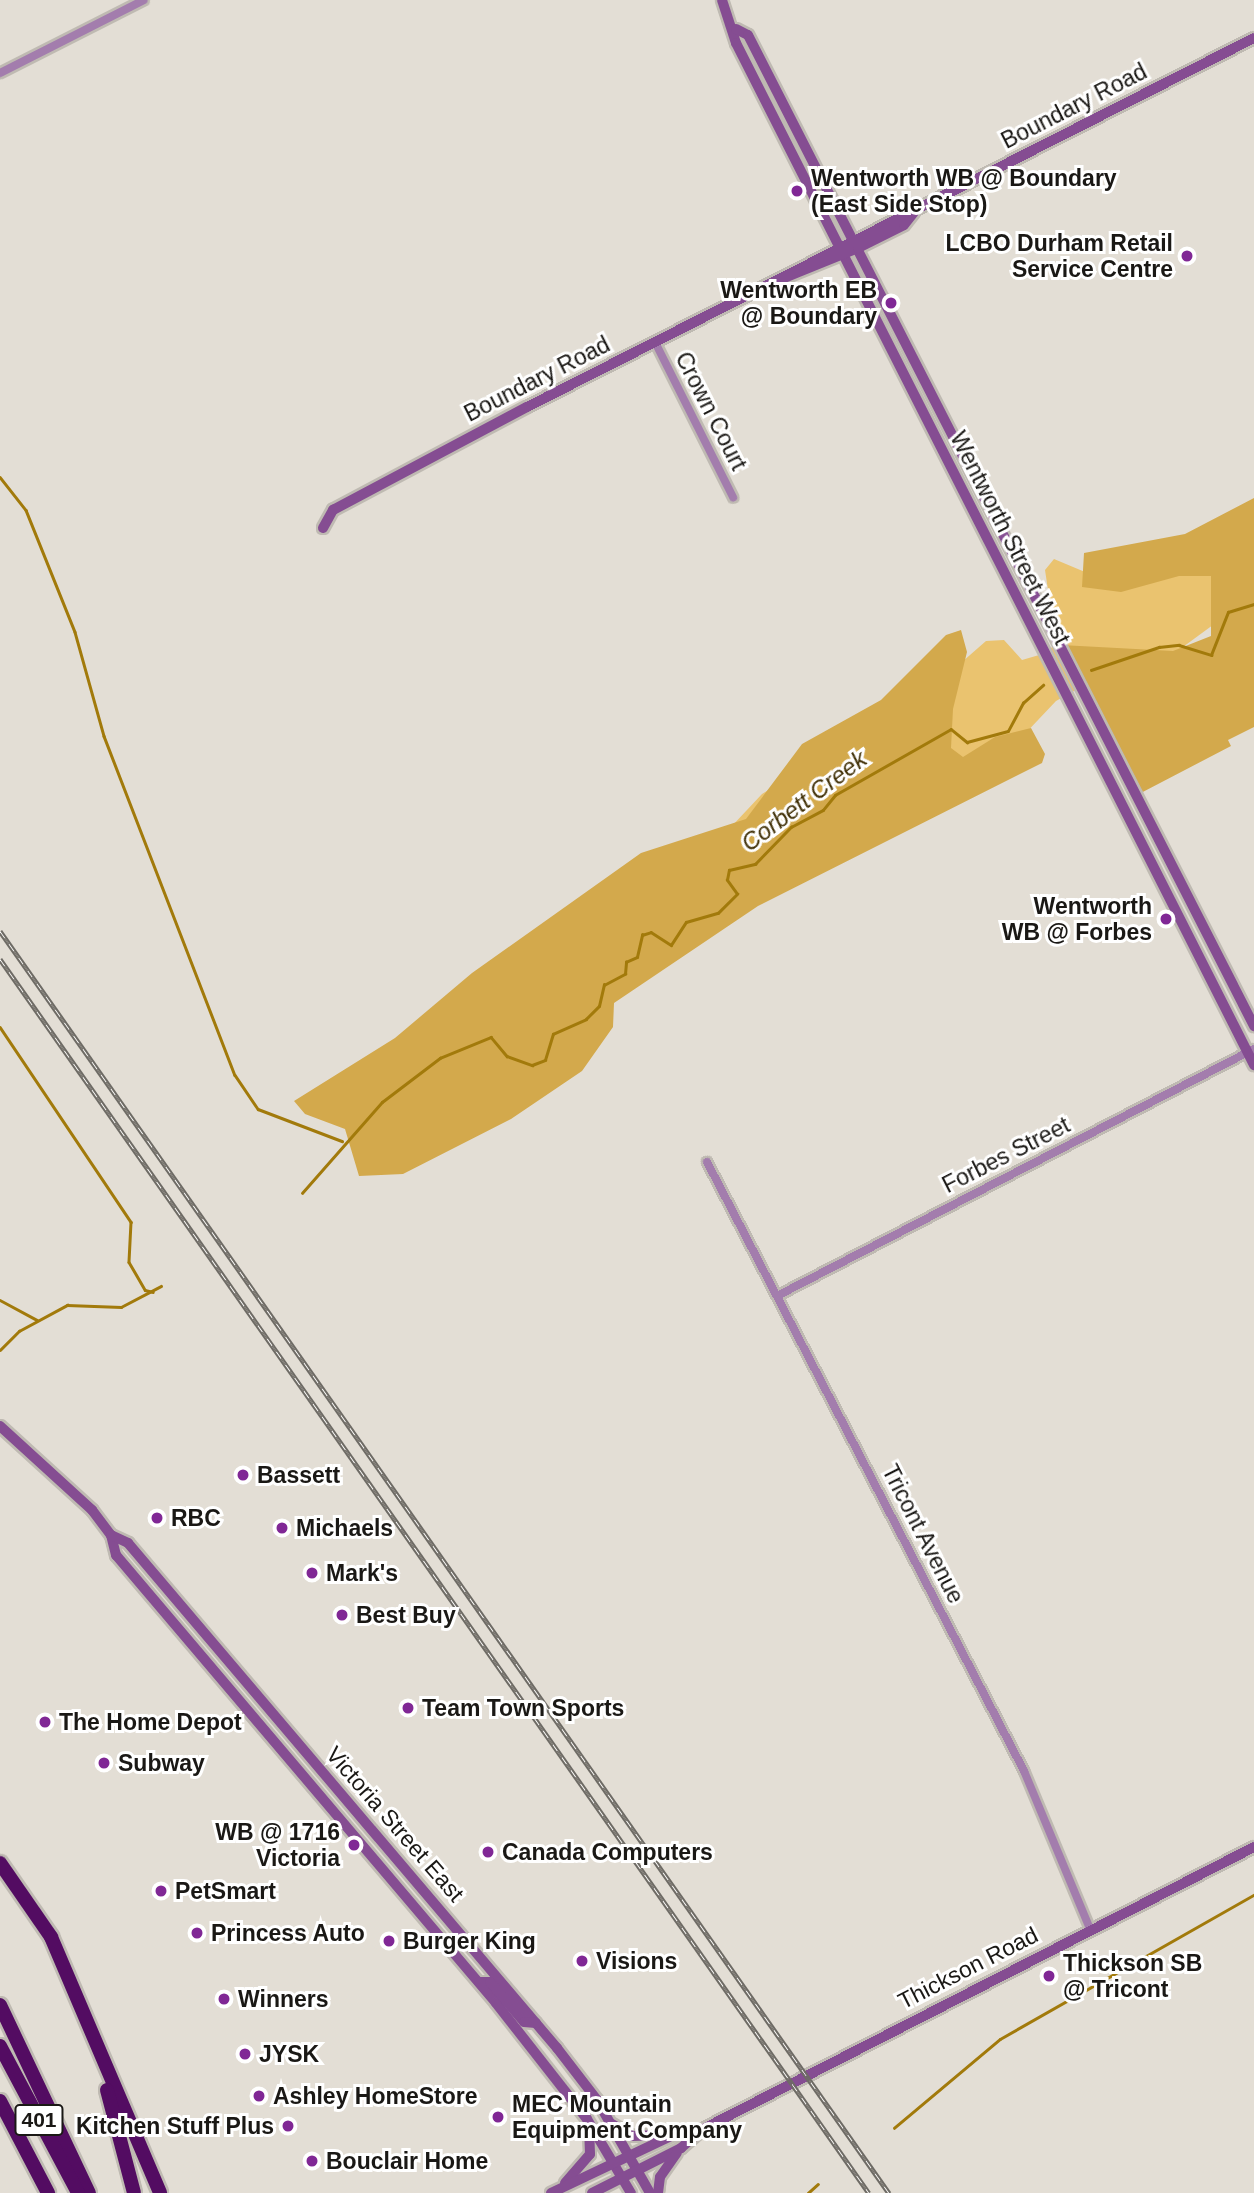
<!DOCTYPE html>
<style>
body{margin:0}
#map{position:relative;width:1254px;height:2193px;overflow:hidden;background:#e3ded5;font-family:Helvetica,sans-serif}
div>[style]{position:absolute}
.green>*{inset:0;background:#eac36f}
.forest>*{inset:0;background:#d3a94c}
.stream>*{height:2.5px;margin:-1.25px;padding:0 1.25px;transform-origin:1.25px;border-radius:1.25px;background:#a27a0b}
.roads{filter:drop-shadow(2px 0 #bfbab2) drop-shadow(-2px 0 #bfbab2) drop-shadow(0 2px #bfbab2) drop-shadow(0 -2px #bfbab2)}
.street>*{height:8px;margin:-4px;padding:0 4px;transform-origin:4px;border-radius:4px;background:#a37dad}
.secondary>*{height:10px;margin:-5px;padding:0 5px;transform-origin:5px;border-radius:5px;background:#854d92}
.highway>*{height:14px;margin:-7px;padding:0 7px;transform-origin:7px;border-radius:7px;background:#530c62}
.rail>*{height:5px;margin-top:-2.5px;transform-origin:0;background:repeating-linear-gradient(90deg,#fff 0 8px,#6e6b65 0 16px);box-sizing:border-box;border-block:2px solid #6e6b65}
.dots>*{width:19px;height:19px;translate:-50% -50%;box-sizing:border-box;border:4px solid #fff;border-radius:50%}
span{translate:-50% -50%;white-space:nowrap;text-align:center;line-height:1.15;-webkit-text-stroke:6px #fff;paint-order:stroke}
.shield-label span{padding:2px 5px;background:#fff;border:2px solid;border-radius:5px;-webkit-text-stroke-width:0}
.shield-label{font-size:21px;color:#1a1815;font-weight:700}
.street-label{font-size:23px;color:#1a1815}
.poi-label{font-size:23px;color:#1a1815;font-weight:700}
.left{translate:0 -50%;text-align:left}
.right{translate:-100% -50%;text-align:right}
.water-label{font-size:24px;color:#413006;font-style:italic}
</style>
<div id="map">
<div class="green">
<i style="clip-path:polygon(1054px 559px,1085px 572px,1218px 567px,1217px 622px,1157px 666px,1090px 682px,1056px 701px,1001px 759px,731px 827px,762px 794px,825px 755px,949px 732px,946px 676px,986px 641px,1004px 640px,1022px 660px,1046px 653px,1056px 643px,1045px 570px)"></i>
</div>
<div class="forest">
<i style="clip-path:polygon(1254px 498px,1254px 727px,1228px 740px,1231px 746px,1137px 795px,1061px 645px,1173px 651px,1211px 636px,1211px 576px,1179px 576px,1121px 592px,1082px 587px,1084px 553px,1185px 534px)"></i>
<i style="clip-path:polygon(961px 630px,967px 652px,953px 709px,951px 748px,963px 757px,995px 737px,1031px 728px,1045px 754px,1042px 763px,758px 906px,614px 1003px,613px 1027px,582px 1071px,511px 1119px,403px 1174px,359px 1176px,345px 1129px,305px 1114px,294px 1101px,395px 1038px,472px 973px,641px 853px,746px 819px,802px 744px,881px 700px,946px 635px)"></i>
</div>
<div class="stream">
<i style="left:0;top:477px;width:42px;rotate:51.8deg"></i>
<i style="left:26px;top:510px;width:131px;rotate:68.1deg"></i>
<i style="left:75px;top:632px;width:108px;rotate:74.4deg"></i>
<i style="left:104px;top:736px;width:363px;rotate:68.9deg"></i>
<i style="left:235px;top:1075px;width:41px;rotate:55.9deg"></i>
<i style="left:258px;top:1109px;width:90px;rotate:20.9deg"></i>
<i style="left:1091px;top:670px;width:72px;rotate:-18.7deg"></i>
<i style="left:1159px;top:647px;width:20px;rotate:-6deg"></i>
<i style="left:1179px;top:645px;width:34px;rotate:17deg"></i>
<i style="left:1211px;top:655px;width:46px;rotate:-68.4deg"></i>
<i style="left:1228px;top:612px;width:27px;rotate:-17deg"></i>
<i style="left:0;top:1027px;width:235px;rotate:56.1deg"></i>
<i style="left:131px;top:1222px;width:40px;rotate:92.9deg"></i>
<i style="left:129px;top:1262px;width:32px;rotate:60deg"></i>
<i style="left:145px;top:1290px;width:8px;rotate:14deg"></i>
<i style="left:302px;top:1193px;width:121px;rotate:-48.7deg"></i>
<i style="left:382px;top:1102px;width:73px;rotate:-37.2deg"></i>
<i style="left:440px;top:1058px;width:55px;rotate:-22.4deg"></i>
<i style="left:491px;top:1037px;width:25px;rotate:50deg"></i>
<i style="left:507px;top:1056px;width:27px;rotate:20deg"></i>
<i style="left:532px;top:1065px;width:14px;rotate:-21deg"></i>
<i style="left:545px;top:1060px;width:27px;rotate:-73deg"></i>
<i style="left:553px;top:1034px;width:36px;rotate:-24deg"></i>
<i style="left:586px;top:1019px;width:18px;rotate:-45deg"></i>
<i style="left:599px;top:1006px;width:22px;rotate:-77deg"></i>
<i style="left:604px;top:985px;width:24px;rotate:-28deg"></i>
<i style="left:625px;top:974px;width:12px;rotate:-85deg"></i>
<i style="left:626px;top:962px;width:12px;rotate:-24deg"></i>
<i style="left:637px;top:957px;width:23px;rotate:-77deg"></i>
<i style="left:642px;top:935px;width:9px;rotate:-18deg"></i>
<i style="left:651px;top:932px;width:24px;rotate:33deg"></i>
<i style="left:671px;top:945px;width:27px;rotate:-57deg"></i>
<i style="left:686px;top:922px;width:33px;rotate:-16deg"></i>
<i style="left:718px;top:913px;width:27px;rotate:-45deg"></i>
<i style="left:737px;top:894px;width:17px;rotate:-126deg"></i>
<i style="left:727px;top:880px;width:10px;rotate:-79deg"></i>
<i style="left:729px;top:870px;width:27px;rotate:-13deg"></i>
<i style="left:755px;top:864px;width:52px;rotate:-45.8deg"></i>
<i style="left:791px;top:827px;width:36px;rotate:-28deg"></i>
<i style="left:823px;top:810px;width:19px;rotate:-51deg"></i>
<i style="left:835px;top:795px;width:133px;rotate:-29.6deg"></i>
<i style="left:951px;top:729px;width:21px;rotate:39deg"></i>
<i style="left:967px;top:742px;width:42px;rotate:-15deg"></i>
<i style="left:1008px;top:731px;width:32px;rotate:-62deg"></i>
<i style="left:1023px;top:703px;width:27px;rotate:-42deg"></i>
<i style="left:0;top:1300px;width:42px;rotate:28.4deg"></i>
<i style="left:0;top:1350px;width:27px;rotate:-45deg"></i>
<i style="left:19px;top:1331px;width:55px;rotate:-28.4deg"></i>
<i style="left:67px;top:1305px;width:54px;rotate:2.1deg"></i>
<i style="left:121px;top:1307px;width:45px;rotate:-27.7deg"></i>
<i style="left:894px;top:2128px;width:138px;rotate:-40deg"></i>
<i style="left:1000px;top:2039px;width:292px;rotate:-29.6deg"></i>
<i style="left:808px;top:2193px;width:13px;rotate:-42deg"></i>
</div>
<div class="roads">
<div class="street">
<i style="left:0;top:73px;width:161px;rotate:-26.9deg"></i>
<i style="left:655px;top:342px;width:174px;rotate:63.3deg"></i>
<i style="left:707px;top:1162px;width:687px;rotate:62.5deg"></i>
<i style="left:1024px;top:1771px;width:171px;rotate:67.3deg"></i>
<i style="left:777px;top:1296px;width:537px;rotate:-27.38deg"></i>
</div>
<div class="secondary">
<i style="left:722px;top:0;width:45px;rotate:72deg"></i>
<i style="left:736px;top:43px;width:1146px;rotate:63.12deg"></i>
<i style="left:736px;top:29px;width:13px;rotate:27deg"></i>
<i style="left:748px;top:35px;width:1113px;rotate:62.95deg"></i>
<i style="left:779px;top:280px;width:85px;rotate:-22.1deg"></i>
<i style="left:858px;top:248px;width:51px;rotate:-26.6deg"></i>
<i style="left:904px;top:225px;width:16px;rotate:-52deg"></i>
<i style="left:323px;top:528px;width:21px;rotate:-61deg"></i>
<i style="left:333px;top:510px;width:220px;rotate:-28deg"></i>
<i style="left:527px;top:407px;width:815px;rotate:-26.91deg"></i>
<i style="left:0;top:1426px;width:125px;rotate:42.4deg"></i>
<i style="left:92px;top:1510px;width:31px;rotate:53deg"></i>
<i style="left:111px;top:1535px;width:21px;rotate:76deg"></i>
<i style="left:116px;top:1555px;width:587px;rotate:49.69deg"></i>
<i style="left:496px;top:2003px;width:147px;rotate:51.9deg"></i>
<i style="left:587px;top:2119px;width:86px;rotate:59.3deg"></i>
<i style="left:111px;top:1535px;width:19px;rotate:25deg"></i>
<i style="left:128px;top:1543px;width:663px;rotate:49.65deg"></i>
<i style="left:557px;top:2048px;width:66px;rotate:52.4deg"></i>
<i style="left:597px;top:2100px;width:107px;rotate:60.3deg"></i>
<i style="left:479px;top:1982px;width:11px"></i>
<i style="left:490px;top:1982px;width:52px;rotate:49.6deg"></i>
<i style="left:524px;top:2022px;width:12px;rotate:5deg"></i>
<i style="left:612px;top:2124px;width:23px;rotate:31deg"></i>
<i style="left:632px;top:2136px;width:29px;rotate:-2deg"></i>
<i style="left:565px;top:2183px;width:38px;rotate:-49deg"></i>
<i style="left:590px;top:2154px;width:26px;rotate:-92deg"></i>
<i style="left:551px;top:2193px;width:137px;rotate:-25.4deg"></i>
<i style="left:675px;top:2134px;width:27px;rotate:-10deg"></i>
<i style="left:592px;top:2193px;width:100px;rotate:-26.8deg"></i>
<i style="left:681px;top:2148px;width:29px;rotate:-41deg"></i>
<i style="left:703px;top:2129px;width:619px;rotate:-27.1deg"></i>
<i style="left:658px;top:2193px;width:16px;rotate:-83deg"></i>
<i style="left:660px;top:2177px;width:29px;rotate:-55deg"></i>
</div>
<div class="highway">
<i style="left:0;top:1863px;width:90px;rotate:55.4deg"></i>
<i style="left:51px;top:1937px;width:278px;rotate:66.9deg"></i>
<i style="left:0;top:2005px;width:208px;rotate:64.7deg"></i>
<i style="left:0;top:2046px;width:166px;rotate:62deg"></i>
<i style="left:107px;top:2090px;width:106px;rotate:75.3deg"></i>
<i style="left:0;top:2101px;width:104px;rotate:62.4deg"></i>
</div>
</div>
<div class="rail">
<i style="left:0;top:931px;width:1544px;rotate:54.84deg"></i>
<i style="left:0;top:959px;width:1509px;rotate:54.85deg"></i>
</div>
<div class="dots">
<i style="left:797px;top:191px;background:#802795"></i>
<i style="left:1187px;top:256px;background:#802795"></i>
<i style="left:891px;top:303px;background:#802795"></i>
<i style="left:1166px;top:919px;background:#802795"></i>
<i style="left:243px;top:1475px;background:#802795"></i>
<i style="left:157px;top:1518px;background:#802795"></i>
<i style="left:282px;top:1528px;background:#802795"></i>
<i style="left:312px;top:1573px;background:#802795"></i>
<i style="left:342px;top:1615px;background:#802795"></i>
<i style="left:408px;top:1708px;background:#802795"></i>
<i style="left:45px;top:1722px;background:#802795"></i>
<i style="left:104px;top:1763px;background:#802795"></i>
<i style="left:354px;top:1845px;background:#802795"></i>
<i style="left:488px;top:1852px;background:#802795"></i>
<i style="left:161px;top:1891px;background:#802795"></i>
<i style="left:197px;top:1933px;background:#802795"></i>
<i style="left:389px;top:1941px;background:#802795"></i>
<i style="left:582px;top:1961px;background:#802795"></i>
<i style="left:1049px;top:1976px;background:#802795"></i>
<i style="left:224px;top:1999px;background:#802795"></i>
<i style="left:245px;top:2054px;background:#802795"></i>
<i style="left:259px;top:2096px;background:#802795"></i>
<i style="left:498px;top:2117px;background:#802795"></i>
<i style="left:288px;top:2126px;background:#802795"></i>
<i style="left:312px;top:2161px;background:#802795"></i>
</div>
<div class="shield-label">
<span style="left:39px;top:2120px">401</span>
</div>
<div class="street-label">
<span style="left:1074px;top:106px;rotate:-27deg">Boundary Road</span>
<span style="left:537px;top:379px;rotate:-27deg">Boundary Road</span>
<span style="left:711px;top:411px;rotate:63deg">Crown Court</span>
<span style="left:1010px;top:538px;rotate:63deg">Wentworth Street West</span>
<span style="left:1006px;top:1155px;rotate:-27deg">Forbes Street</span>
<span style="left:923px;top:1534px;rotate:63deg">Tricont Avenue</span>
<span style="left:395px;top:1824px;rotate:49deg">Victoria Street East</span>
<span style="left:968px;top:1968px;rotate:-27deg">Thickson Road</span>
</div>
<div class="poi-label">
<span class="left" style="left:811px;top:191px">Wentworth WB @ Boundary<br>(East Side Stop)</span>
<span class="right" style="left:1173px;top:256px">LCBO Durham Retail<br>Service Centre</span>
<span class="right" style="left:877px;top:303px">Wentworth EB<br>@ Boundary</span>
<span class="right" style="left:1152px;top:919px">Wentworth<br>WB @ Forbes</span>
<span class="left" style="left:257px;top:1475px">Bassett</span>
<span class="left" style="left:171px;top:1518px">RBC</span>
<span class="left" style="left:296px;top:1528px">Michaels</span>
<span class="left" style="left:326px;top:1573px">Mark's</span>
<span class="left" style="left:356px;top:1615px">Best Buy</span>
<span class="left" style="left:422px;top:1708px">Team Town Sports</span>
<span class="left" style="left:59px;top:1722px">The Home Depot</span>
<span class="left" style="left:118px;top:1763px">Subway</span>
<span class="right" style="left:340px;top:1845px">WB @ 1716<br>Victoria</span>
<span class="left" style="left:502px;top:1852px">Canada Computers</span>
<span class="left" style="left:175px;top:1891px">PetSmart</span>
<span class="left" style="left:211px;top:1933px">Princess Auto</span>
<span class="left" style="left:403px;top:1941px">Burger King</span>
<span class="left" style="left:596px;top:1961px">Visions</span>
<span class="left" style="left:1063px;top:1976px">Thickson SB<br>@ Tricont</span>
<span class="left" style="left:238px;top:1999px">Winners</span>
<span class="left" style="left:259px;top:2054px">JYSK</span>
<span class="left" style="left:273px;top:2096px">Ashley HomeStore</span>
<span class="left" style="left:512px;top:2117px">MEC Mountain<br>Equipment Company</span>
<span class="right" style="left:274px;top:2126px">Kitchen Stuff Plus</span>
<span class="left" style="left:326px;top:2161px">Bouclair Home</span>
</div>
<div class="water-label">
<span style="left:804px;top:801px;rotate:-37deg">Corbett Creek</span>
</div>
</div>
